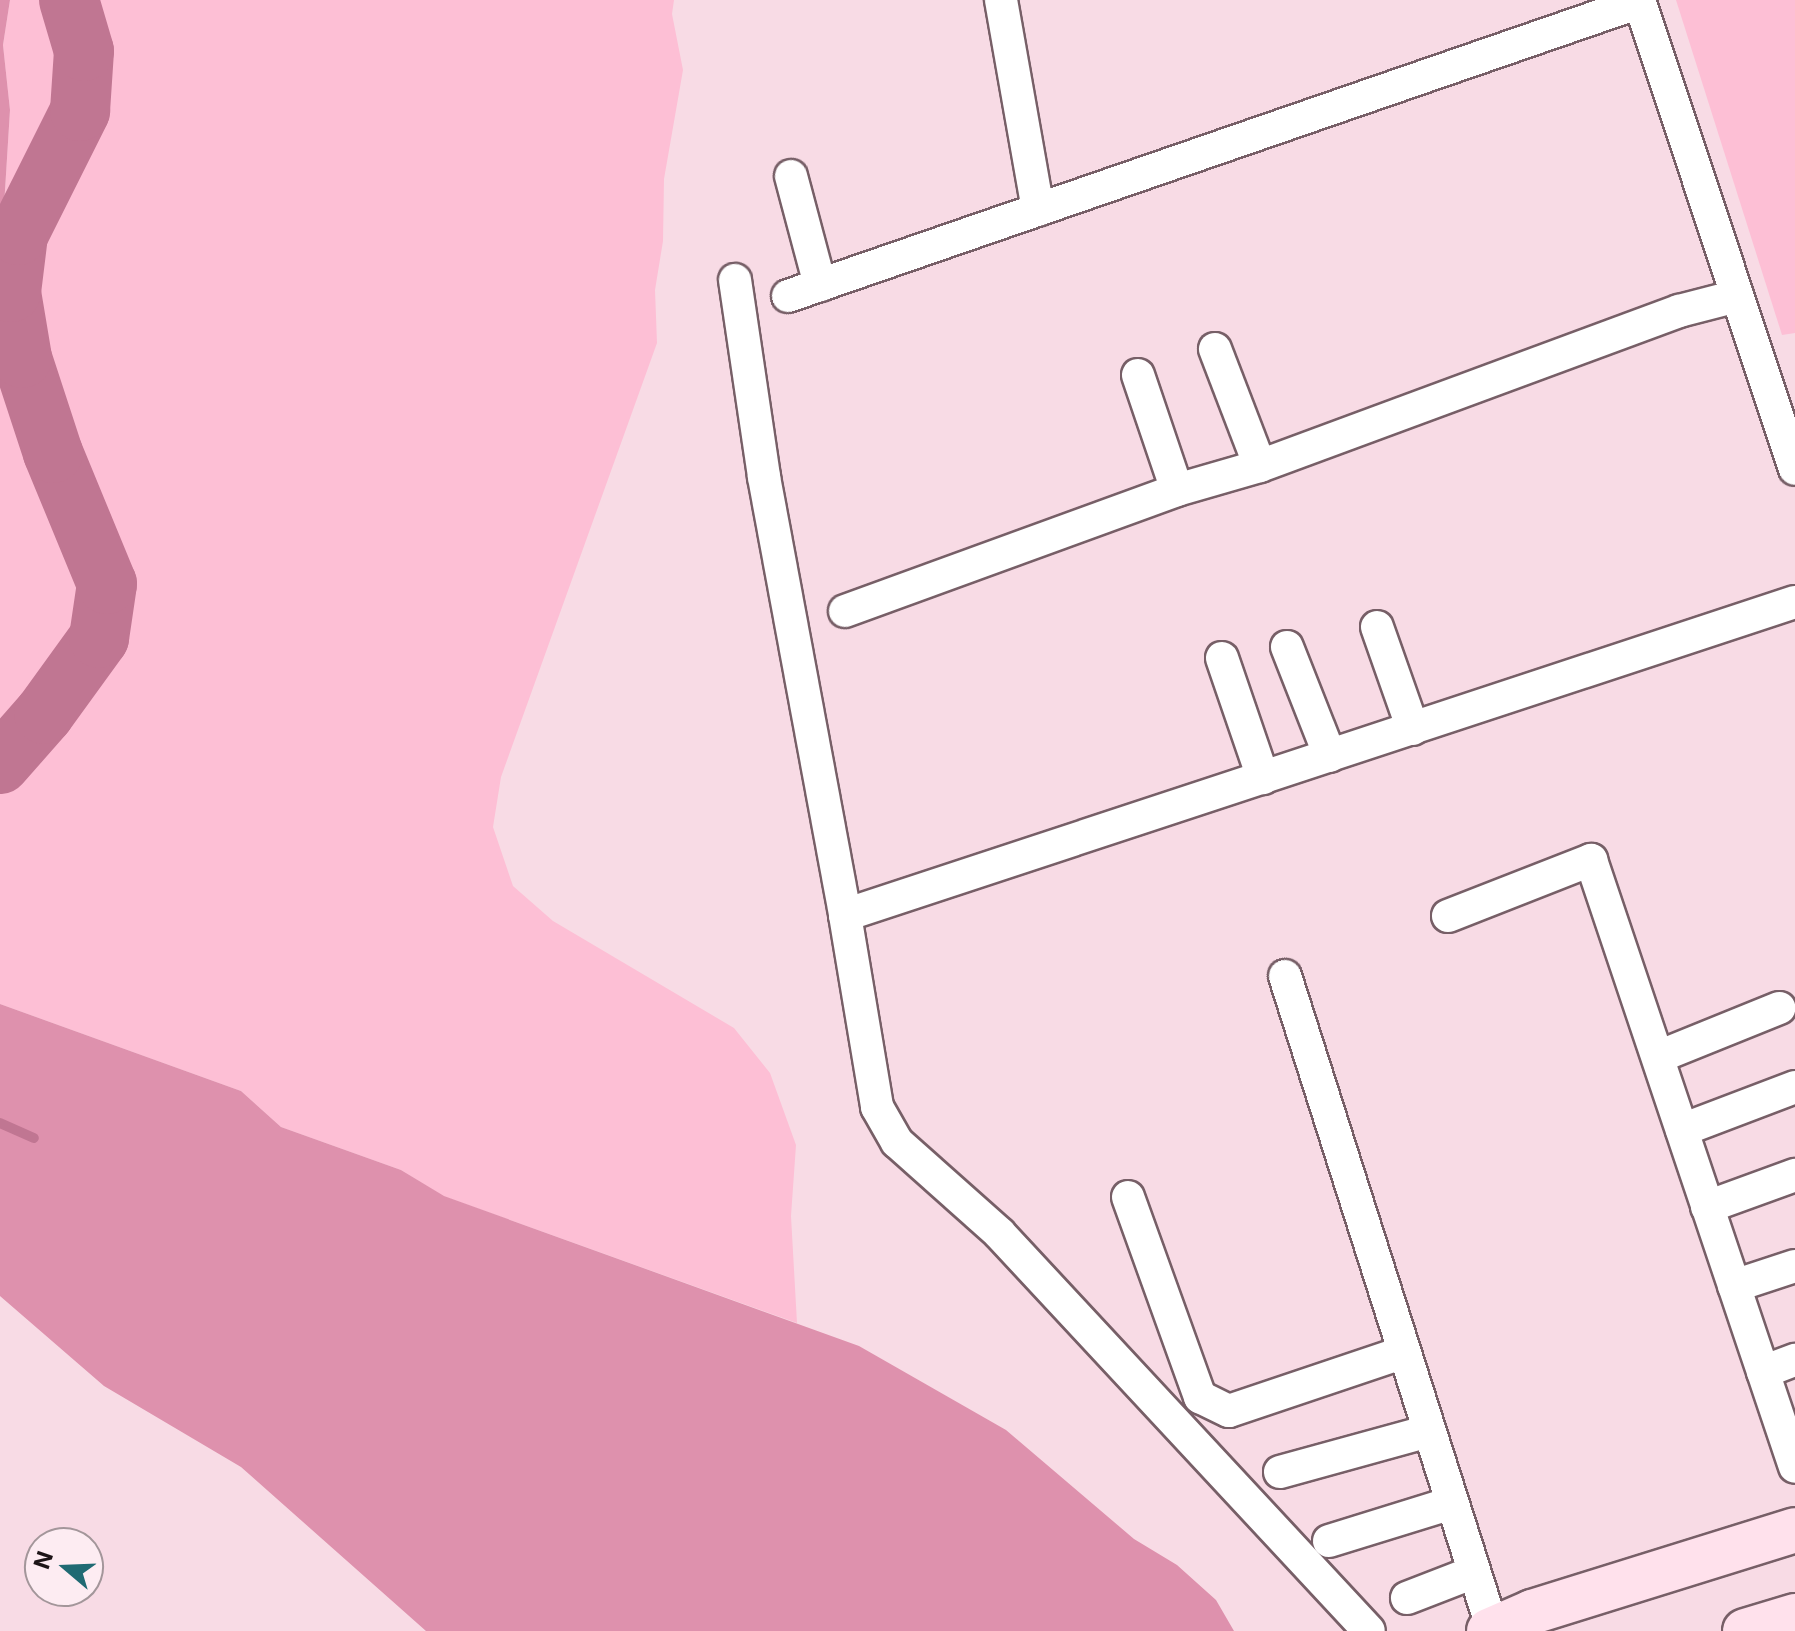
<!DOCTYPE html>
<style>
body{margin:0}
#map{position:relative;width:1795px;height:1631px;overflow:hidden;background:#f8dbe5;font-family:Inter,sans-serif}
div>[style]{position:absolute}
.green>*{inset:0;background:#fdbfd5}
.forest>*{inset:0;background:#de91ad}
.stream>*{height:10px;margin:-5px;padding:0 5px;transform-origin:5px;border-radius:5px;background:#c07692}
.river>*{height:60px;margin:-30px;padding:0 30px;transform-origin:30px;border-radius:30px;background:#c07692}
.roads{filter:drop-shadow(2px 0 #775f67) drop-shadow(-2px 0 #775f67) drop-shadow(0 2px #775f67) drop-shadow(0 -2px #775f67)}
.minor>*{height:32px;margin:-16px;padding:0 16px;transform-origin:16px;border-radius:16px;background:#fff}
.secondary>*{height:44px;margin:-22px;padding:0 22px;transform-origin:22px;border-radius:22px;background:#ffe1ec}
span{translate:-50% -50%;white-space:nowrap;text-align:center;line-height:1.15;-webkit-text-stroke:6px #fdecf2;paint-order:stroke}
.north{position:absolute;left:24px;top:1527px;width:80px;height:80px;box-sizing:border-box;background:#fdecf2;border:2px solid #a3969a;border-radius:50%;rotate:289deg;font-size:22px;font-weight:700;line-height:32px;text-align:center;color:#1d1417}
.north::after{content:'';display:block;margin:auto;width:28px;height:36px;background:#206a73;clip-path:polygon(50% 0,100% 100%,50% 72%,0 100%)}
</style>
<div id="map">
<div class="green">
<i style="clip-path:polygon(10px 0,674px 0,672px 14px,683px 70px,664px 179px,663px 241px,655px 290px,657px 343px,501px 777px,493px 827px,513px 886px,553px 921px,734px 1028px,770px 1073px,796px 1145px,791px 1216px,797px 1323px,443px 1196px,401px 1170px,281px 1127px,241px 1091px,0 1004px,0 271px,10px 110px,3px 45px)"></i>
<i style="clip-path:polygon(1676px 0,1795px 0,1795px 333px,1782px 335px)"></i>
</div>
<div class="forest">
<i style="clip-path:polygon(0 0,10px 0,3px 45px,10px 110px,0 271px)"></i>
<i style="clip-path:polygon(0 1004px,241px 1091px,281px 1127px,401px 1170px,444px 1196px,859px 1346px,1006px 1430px,1134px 1539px,1177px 1565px,1216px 1600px,1234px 1631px,426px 1631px,241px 1467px,104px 1386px,0 1296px)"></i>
</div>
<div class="stream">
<i style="left:0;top:1123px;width:37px;rotate:24deg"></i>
</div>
<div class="river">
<i style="left:0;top:764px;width:67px;rotate:-48.7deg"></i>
<i style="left:44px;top:714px;width:94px;rotate:-54.1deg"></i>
<i style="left:99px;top:638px;width:55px;rotate:-81.6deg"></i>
<i style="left:107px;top:584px;width:142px;rotate:-112.4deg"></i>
<i style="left:53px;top:453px;width:100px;rotate:-108.1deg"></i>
<i style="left:22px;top:358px;width:67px;rotate:-99.5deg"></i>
<i style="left:11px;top:292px;width:57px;rotate:-83deg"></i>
<i style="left:18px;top:235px;width:139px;rotate:-63.4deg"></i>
<i style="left:80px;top:111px;width:60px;rotate:-86.2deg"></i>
<i style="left:84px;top:51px;width:53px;rotate:-106.4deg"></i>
</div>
<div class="roads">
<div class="minor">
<i style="left:1001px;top:0;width:213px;rotate:80deg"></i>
<i style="left:1639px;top:0;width:494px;rotate:71.6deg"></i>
<i style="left:791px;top:176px;width:113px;rotate:75.1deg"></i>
<i style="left:735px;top:280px;width:199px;rotate:81.6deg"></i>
<i style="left:764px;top:477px;width:445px;rotate:79.5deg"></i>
<i style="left:845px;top:915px;width:195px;rotate:80.5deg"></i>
<i style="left:877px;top:1107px;width:40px;rotate:60.3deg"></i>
<i style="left:897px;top:1142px;width:137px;rotate:41.7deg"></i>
<i style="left:999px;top:1233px;width:543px;rotate:47.09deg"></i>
<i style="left:788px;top:296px;width:901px;rotate:-19.04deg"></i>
<i style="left:1215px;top:349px;width:125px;rotate:69deg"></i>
<i style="left:1138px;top:375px;width:121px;rotate:71.3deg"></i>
<i style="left:845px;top:611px;width:353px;rotate:-20deg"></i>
<i style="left:1177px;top:490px;width:86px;rotate:-16.1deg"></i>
<i style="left:1260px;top:466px;width:447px;rotate:-20.3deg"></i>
<i style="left:1679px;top:311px;width:60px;rotate:-14.5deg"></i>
<i style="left:1377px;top:627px;width:108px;rotate:70.6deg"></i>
<i style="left:1287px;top:647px;width:117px;rotate:68.5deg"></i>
<i style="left:1222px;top:658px;width:127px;rotate:71.1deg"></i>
<i style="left:845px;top:915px;width:1000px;rotate:-18.24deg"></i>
<i style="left:1448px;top:916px;width:154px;rotate:-21.4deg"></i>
<i style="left:1591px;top:860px;width:640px;rotate:71.42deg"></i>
<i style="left:1285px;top:976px;width:686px;rotate:72.36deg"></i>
<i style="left:1658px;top:1057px;width:131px;rotate:-22deg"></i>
<i style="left:1682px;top:1130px;width:121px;rotate:-20.8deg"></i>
<i style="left:1128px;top:1197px;width:213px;rotate:70.2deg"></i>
<i style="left:1200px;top:1397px;width:32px;rotate:26deg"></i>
<i style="left:1229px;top:1411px;width:185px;rotate:-18.6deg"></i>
<i style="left:1707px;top:1207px;width:94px;rotate:-20deg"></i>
<i style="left:1734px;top:1286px;width:64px;rotate:-18.2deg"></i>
<i style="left:1763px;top:1372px;width:34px;rotate:-21deg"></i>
<i style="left:1280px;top:1472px;width:155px;rotate:-15.4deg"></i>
<i style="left:1329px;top:1541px;width:129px;rotate:-17.2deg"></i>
<i style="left:1407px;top:1598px;width:72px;rotate:-21.2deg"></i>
</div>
<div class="secondary">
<i style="left:1489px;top:1631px;width:47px;rotate:-23.8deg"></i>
<i style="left:1532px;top:1612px;width:275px;rotate:-17.3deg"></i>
<i style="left:1745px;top:1631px;width:52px;rotate:-16.7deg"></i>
</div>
</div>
<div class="north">N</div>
</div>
